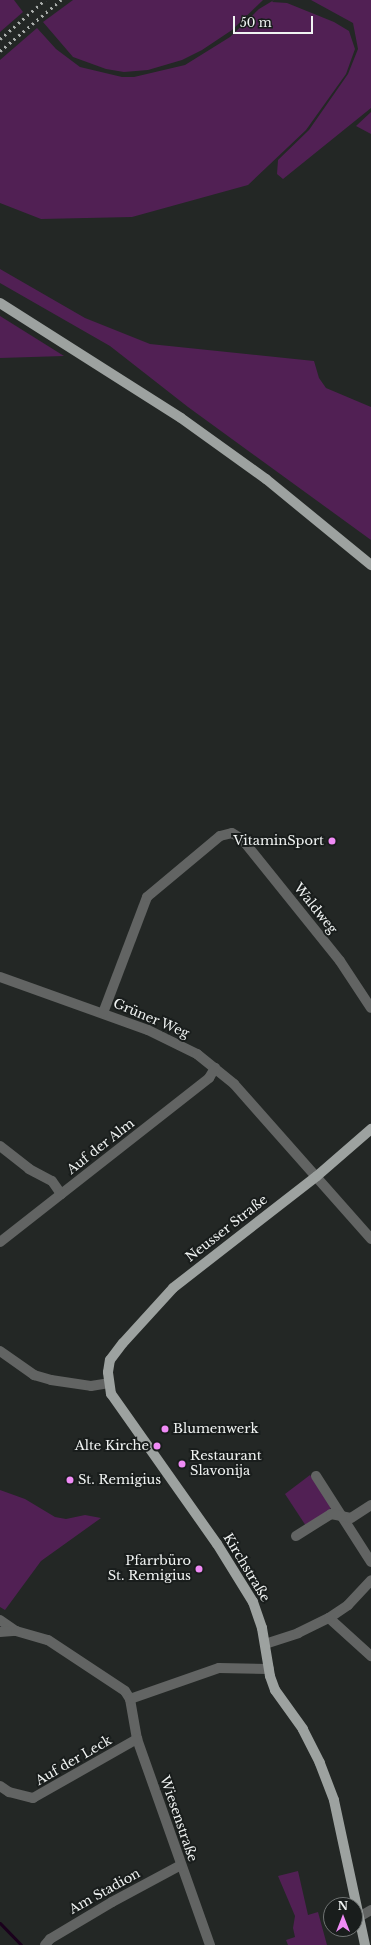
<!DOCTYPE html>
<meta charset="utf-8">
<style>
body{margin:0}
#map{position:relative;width:371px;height:1945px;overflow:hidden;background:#232725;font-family:"Libre Baskerville",serif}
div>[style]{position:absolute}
.green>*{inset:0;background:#512054}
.stream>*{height:3px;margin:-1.5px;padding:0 1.5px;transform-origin:1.5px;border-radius:1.5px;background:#1a011c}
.minor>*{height:10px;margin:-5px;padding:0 5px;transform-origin:5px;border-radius:5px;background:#626463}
.major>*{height:10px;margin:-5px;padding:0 5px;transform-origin:5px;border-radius:5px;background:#9da2a0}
.rail>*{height:3px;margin-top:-1.5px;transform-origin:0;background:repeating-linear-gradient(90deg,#aaaeac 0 2px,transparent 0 6px)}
.dots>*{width:11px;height:11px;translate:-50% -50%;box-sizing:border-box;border:2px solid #191d1c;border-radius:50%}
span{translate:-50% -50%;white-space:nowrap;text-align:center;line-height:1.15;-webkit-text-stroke:4px #191d1c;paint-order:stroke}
.poi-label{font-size:13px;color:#f0f3f2}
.right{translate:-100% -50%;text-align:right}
.left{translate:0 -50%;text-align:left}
.street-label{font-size:13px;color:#f0f3f2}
.north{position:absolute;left:323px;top:1897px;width:40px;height:40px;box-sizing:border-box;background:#191d1c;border:1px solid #6f7372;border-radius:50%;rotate:0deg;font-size:11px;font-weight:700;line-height:16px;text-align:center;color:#f0f3f2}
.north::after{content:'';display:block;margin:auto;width:14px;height:18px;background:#f08bf6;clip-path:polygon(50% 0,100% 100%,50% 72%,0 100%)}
.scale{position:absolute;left:233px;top:16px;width:80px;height:18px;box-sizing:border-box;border:2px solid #f0f3f2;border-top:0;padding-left:5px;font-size:12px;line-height:14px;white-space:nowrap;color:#f0f3f2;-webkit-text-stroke:3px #191d1c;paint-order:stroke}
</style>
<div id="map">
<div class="green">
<i style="clip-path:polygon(0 0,14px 0,23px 12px,0 32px)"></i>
<i style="clip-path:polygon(73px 0,263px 0,232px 30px,202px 50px,182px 60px,148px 70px,124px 72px,106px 69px,73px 57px,43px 22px)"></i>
<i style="clip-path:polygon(274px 0,272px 2px,287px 3px,334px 22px,349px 31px,355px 49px,346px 74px,306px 130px,248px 185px,132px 217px,41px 219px,0 203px,0 60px,37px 28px,56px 49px,80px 67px,122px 77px,134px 77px,185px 65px,230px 37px,259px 9px)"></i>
<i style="clip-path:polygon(311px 0,371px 0,371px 108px,283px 179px,277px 174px,278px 160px,309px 130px,348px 74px,358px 49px,353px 23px)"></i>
<i style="clip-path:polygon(371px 112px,371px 134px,356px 126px)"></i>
<i style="clip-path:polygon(0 269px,85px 318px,150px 344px,314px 361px,319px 378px,326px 388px,371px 407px,371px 540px,188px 407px,110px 346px,0 283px)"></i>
<i style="clip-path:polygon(0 316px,64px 356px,0 358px)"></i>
<i style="clip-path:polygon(310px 1475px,331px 1506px,330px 1510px,306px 1526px,285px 1494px)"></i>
<i style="clip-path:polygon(0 1490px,25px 1499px,55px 1517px,66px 1519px,85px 1515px,101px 1518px,41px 1561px,5px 1610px,0 1607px)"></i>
<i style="clip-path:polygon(298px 1871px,308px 1915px,318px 1912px,327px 1945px,288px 1945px,286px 1940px,295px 1937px,293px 1928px,295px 1916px,278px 1876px)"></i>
</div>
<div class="stream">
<i style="left:0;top:1923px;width:30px;rotate:46deg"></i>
</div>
<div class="minor">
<i style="left:0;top:977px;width:157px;rotate:19.7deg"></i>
<i style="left:148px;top:1030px;width:55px;rotate:26.1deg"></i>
<i style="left:197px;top:1054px;width:48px;rotate:39deg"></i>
<i style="left:234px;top:1084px;width:207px;rotate:48.5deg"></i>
<i style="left:103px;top:1013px;width:124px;rotate:-69.2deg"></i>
<i style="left:147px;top:897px;width:95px;rotate:-39.9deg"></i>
<i style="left:220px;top:836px;width:12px;rotate:-14deg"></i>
<i style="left:232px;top:833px;width:12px;rotate:31deg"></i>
<i style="left:242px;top:839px;width:156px;rotate:51.2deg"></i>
<i style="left:340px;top:961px;width:56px;rotate:56.6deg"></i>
<i style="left:0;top:1146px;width:37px;rotate:38deg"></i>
<i style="left:29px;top:1169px;width:26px;rotate:28deg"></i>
<i style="left:52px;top:1181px;width:16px;rotate:55deg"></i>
<i style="left:0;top:1242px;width:266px;rotate:-38.1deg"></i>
<i style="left:209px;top:1078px;width:12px;rotate:-59deg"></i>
<i style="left:0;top:1351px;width:42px;rotate:35.2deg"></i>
<i style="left:34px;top:1375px;width:18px;rotate:16deg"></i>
<i style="left:51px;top:1380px;width:40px;rotate:8.5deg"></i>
<i style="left:91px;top:1386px;width:18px;rotate:-9deg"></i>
<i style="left:316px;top:1476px;width:102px;rotate:57.4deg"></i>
<i style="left:296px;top:1536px;width:41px;rotate:-32.2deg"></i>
<i style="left:331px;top:1514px;width:20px;rotate:11deg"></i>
<i style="left:351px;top:1518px;width:24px;rotate:-33deg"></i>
<i style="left:329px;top:1618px;width:57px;rotate:42.1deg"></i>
<i style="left:0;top:1620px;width:19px;rotate:35deg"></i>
<i style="left:0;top:1632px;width:16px;rotate:-4deg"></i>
<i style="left:16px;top:1631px;width:33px;rotate:16deg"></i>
<i style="left:48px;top:1640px;width:92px;rotate:33.5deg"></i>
<i style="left:125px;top:1691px;width:9px;rotate:58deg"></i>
<i style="left:130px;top:1699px;width:41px;rotate:80.1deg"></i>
<i style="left:137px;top:1739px;width:219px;rotate:70.5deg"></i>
<i style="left:265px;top:1644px;width:35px;rotate:-18deg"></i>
<i style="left:298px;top:1633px;width:34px;rotate:-26deg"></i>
<i style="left:329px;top:1618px;width:23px;rotate:-34deg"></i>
<i style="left:348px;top:1605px;width:34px;rotate:-47deg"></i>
<i style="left:130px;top:1699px;width:94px;rotate:-19.2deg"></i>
<i style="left:219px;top:1668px;width:50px;rotate:1.1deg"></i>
<i style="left:0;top:1786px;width:11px;rotate:34deg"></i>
<i style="left:9px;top:1792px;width:25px;rotate:14deg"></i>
<i style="left:33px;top:1798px;width:120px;rotate:-29.6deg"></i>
<i style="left:359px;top:1917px;width:14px;rotate:-30deg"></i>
<i style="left:45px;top:1945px;width:8px;rotate:-50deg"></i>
<i style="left:50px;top:1939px;width:72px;rotate:-30.8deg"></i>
<i style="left:112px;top:1902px;width:78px;rotate:-28.2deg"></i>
</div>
<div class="major">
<i style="left:0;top:303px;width:214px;rotate:32.4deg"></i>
<i style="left:181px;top:418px;width:105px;rotate:35.7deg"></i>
<i style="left:266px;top:479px;width:136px;rotate:39.3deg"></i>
<i style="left:365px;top:1945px;width:148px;rotate:-102.1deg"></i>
<i style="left:334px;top:1800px;width:40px;rotate:-111deg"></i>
<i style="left:320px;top:1763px;width:38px;rotate:-117deg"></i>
<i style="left:303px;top:1729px;width:48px;rotate:-125.7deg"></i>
<i style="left:275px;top:1690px;width:15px;rotate:-110deg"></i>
<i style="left:270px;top:1676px;width:49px;rotate:-99.5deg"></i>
<i style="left:262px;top:1628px;width:28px;rotate:-109deg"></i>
<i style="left:253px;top:1602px;width:68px;rotate:-121.8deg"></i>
<i style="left:217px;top:1544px;width:184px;rotate:-125.2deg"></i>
<i style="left:111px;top:1394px;width:22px;rotate:-98deg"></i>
<i style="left:108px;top:1372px;width:12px;rotate:-81deg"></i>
<i style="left:110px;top:1360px;width:21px;rotate:-53deg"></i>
<i style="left:123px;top:1343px;width:74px;rotate:-47.7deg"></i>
<i style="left:173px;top:1288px;width:182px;rotate:-37.9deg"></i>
<i style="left:317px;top:1176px;width:72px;rotate:-41deg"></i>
</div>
<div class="rail">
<i style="left:0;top:39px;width:60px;rotate:-40.9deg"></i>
<i style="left:0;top:51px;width:80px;rotate:-39.9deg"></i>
</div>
<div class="dots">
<i style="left:332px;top:841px;background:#f08bf6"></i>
<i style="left:165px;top:1429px;background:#f08bf6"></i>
<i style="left:157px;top:1446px;background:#f08bf6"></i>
<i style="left:182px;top:1464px;background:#f08bf6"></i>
<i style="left:70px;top:1480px;background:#f08bf6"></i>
<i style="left:199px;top:1569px;background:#f08bf6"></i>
</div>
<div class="poi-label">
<span class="right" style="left:324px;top:841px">VitaminSport</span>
<span class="left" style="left:173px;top:1429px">Blumenwerk</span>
<span class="right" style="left:149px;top:1446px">Alte Kirche</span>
<span class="left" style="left:190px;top:1464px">Restaurant<br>Slavonija</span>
<span class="left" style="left:78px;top:1480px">St. Remigius</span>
<span class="right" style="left:191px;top:1569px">Pfarrbüro<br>St. Remigius</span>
</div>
<div class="street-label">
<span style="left:315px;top:909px;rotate:51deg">Waldweg</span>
<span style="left:151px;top:1019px;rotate:23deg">Grüner Weg</span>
<span style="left:101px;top:1147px;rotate:-38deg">Auf der Alm</span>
<span style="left:227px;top:1229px;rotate:-38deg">Neusser Straße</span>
<span style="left:246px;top:1568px;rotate:59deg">Kirchstraße</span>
<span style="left:74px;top:1761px;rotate:-30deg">Auf der Leck</span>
<span style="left:178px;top:1819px;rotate:71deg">Wiesenstraße</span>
<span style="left:105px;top:1892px;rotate:-29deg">Am Stadion</span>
</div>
<div class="north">N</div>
<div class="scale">50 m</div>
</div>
